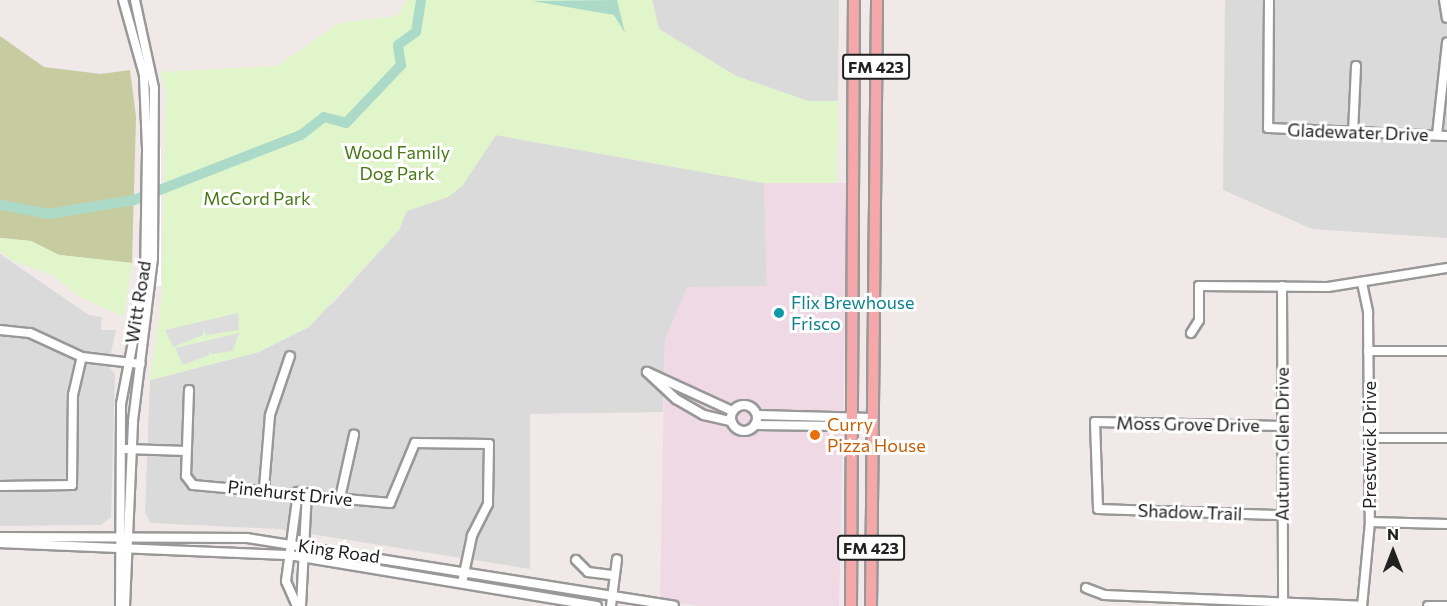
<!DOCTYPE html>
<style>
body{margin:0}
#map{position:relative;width:1447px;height:606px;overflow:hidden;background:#f0e9e8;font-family:Commissioner,sans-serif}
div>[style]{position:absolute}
.residential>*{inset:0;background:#dbdada}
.commercial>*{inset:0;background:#efd9e5}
.forest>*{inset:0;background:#c7cca0}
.park>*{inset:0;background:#e0f6ca}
.parking>*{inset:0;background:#ddd}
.water>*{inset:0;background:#acdac9}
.pier>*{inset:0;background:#fff;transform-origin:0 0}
.river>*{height:10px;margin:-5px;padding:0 5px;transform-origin:5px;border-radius:5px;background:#acdac9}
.roads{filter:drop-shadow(2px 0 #989898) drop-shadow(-2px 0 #989898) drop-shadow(0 2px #989898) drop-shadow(0 -2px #989898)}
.minor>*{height:8px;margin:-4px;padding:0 4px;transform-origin:4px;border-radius:4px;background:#fff}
.minor>.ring{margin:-4px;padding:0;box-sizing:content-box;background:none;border:8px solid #fff;border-radius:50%}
.major>*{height:10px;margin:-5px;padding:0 5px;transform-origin:5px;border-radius:5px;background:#f5a8aa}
.dots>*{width:16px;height:16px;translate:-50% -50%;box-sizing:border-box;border:3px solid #fff;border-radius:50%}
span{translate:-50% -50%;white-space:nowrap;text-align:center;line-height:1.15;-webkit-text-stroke:6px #fff;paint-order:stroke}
.shield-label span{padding:2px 4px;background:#fff;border:2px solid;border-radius:4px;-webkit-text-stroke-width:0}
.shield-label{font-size:16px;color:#212121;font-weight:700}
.street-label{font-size:18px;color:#212121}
.park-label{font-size:18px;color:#487915}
.culture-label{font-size:18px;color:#0d838f}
.left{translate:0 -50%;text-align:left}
.food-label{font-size:18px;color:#c56008}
.north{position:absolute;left:1363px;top:522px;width:60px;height:60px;-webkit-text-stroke:4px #fff;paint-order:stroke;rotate:0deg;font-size:16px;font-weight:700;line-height:24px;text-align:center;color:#212121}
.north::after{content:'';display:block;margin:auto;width:21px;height:27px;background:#212121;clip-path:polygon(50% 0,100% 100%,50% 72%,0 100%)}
</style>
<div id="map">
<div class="residential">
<i style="clip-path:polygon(652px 0,839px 0,838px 101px,808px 101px,736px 76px,659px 29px)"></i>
<i style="clip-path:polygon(1225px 0,1447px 0,1447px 238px,1312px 229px,1223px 190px)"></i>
<i style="clip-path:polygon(496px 135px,764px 183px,767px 287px,665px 340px,663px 412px,530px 414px,530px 569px,279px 529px,151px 523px,145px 513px,150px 380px,259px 352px,333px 303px,399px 230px,406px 211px,462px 186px)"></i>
<i style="clip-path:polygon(0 254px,89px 315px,102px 317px,101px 330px,116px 330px,108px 366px,115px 374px,111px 517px,101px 525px,0 526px)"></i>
</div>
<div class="commercial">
<i style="clip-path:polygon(764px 183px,848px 183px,839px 606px,700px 606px,660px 600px,665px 340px,687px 287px,767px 286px)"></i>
</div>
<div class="forest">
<i style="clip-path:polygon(0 36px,44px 67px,101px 74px,130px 70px,136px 117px,132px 263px,59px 255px,31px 241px,0 238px)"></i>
</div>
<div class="park">
<i style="clip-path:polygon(407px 0,652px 0,659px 29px,736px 76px,808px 101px,838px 101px,837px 183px,764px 183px,496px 135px,462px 186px,448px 197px,407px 211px,399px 230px,309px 327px,259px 352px,150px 380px,162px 296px,166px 91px,160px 72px,277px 66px,339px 23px,397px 16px)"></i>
<i style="clip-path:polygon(0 238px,31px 241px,59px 255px,132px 263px,124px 317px,78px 296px,54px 276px,13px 261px,0 251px)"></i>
</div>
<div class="parking">
<i style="clip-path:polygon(238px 313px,239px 330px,206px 335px,204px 329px,203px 335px,173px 347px,165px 330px)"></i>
<i style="clip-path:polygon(239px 333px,233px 351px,211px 354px,209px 349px,209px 355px,183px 365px,175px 348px)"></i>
</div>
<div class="water">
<i style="clip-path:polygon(617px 0,625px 33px,614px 15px,532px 1px)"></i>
</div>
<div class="pier">
<i style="left:141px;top:148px;width:20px;height:138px"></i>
</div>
<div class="river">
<i style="left:0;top:205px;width:50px;rotate:10.4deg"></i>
<i style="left:49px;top:214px;width:86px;rotate:-9.4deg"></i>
<i style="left:134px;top:200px;width:179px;rotate:-21.3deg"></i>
<i style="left:301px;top:135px;width:29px;rotate:-38deg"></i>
<i style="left:324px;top:117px;width:23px;rotate:15deg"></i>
<i style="left:346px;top:123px;width:80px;rotate:-46.5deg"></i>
<i style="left:401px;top:65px;width:20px;rotate:-99deg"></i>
<i style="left:398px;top:45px;width:22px;rotate:-36deg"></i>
<i style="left:416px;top:32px;width:32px;rotate:-81deg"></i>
</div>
<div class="roads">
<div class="minor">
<i style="left:1269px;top:0;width:128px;rotate:90.4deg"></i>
<i style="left:1268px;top:128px;width:179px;rotate:2.6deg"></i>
<i style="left:1444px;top:0;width:18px;rotate:81deg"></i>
<i style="left:1353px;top:133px;width:67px;rotate:-87.4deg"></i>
<i style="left:1437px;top:135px;width:93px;rotate:-83.8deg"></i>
<i style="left:1362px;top:283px;width:30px;rotate:78deg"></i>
<i style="left:1368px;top:312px;width:210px;rotate:89.5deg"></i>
<i style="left:1370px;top:522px;width:84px;rotate:95.4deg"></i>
<i style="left:1282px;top:286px;width:316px;rotate:89.8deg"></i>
<i style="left:0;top:330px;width:30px;rotate:6deg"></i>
<i style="left:30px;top:333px;width:57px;rotate:24.8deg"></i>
<i style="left:82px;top:357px;width:59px;rotate:6.8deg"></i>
<i style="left:1191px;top:333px;width:15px;rotate:-58deg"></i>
<i style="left:1199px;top:320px;width:34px;rotate:-90deg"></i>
<i style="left:1199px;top:286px;width:129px;rotate:0.4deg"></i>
<i style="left:1328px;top:287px;width:121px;rotate:-9.1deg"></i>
<i style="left:1368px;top:351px;width:79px"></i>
<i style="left:647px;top:372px;width:40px;rotate:43deg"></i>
<i style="left:676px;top:399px;width:32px;rotate:30deg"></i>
<i style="left:704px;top:415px;width:28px;rotate:13deg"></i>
<i style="left:647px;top:372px;width:94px;rotate:24.6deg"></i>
<i style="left:189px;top:390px;width:86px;rotate:92deg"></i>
<i style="left:186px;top:476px;width:11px;rotate:52deg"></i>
<i style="left:193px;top:485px;width:198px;rotate:5.2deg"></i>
<i style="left:390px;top:503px;width:65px;rotate:-67.4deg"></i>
<i style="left:415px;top:443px;width:74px;rotate:0.8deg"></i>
<i style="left:489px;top:444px;width:60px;rotate:91deg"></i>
<i style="left:488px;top:504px;width:36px;rotate:117deg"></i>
<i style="left:472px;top:536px;width:48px;rotate:102deg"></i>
<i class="ring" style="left:731px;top:405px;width:18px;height:18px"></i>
<i style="left:757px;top:415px;width:115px;rotate:1.5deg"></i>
<i style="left:755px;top:425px;width:84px;rotate:0.7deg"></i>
<i style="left:839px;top:426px;width:15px;rotate:-37deg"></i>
<i style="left:1282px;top:426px;width:187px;rotate:-178.8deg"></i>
<i style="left:1095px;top:422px;width:87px;rotate:88deg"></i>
<i style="left:1098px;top:509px;width:185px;rotate:1.9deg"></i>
<i style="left:1369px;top:438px;width:78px"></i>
<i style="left:126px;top:449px;width:60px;rotate:1.9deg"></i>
<i style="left:0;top:486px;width:72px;rotate:-0.8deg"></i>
<i style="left:72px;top:485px;width:90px;rotate:-89.4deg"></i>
<i style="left:73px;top:395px;width:39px;rotate:-77deg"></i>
<i style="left:264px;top:488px;width:73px;rotate:-85.3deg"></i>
<i style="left:270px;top:415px;width:62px;rotate:-71.3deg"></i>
<i style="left:340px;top:498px;width:65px;rotate:-77.5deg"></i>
<i style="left:1370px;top:522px;width:77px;rotate:1.5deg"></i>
<i style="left:0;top:537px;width:247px;rotate:0.2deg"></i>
<i style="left:247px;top:538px;width:432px;rotate:9deg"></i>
<i style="left:0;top:543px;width:289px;rotate:2.4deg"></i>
<i style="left:289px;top:555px;width:312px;rotate:9.4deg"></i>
<i style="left:576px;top:560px;width:17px;rotate:45deg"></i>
<i style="left:588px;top:572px;width:24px;rotate:7deg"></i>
<i style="left:1086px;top:588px;width:19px;rotate:21deg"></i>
<i style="left:1104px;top:595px;width:258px;rotate:2.4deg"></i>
<i style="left:120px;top:606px;width:202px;rotate:-89.7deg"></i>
<i style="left:121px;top:404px;width:127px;rotate:-79.1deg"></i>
<i style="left:145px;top:279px;width:131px;rotate:-89.1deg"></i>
<i style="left:147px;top:148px;width:73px;rotate:-92.4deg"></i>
<i style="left:144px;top:75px;width:78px;rotate:-105.6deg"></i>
<i style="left:125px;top:606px;width:185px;rotate:-87.5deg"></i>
<i style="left:133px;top:421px;width:163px;rotate:-83deg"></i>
<i style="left:153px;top:259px;width:171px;rotate:-89.7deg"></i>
<i style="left:154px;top:88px;width:90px;rotate:-102.2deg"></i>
<i style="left:297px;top:606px;width:27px;rotate:-114deg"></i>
<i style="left:286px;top:581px;width:90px;rotate:-82.3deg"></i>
<i style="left:301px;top:606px;width:113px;rotate:-87deg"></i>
<i style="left:611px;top:606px;width:47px;rotate:-82.7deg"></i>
<i style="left:1428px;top:606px;width:19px"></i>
</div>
<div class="major">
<i style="left:851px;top:606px;width:606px;rotate:-89.72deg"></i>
<i style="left:871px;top:606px;width:606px;rotate:-89.43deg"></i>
</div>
</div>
<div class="dots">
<i style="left:779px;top:313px;background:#0f9aa8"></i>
<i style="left:815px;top:435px;background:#e8710a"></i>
</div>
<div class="shield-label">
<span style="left:876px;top:67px">FM 423</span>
<span style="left:871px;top:548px">FM 423</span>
</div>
<div class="street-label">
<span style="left:1358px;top:132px;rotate:2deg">Gladewater Drive</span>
<span style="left:138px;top:302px;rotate:-81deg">Witt Road</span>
<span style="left:1188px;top:424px;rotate:1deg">Moss Grove Drive</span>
<span style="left:1282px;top:444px;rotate:-90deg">Autumn Glen Drive</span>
<span style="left:1369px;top:445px;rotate:-90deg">Prestwick Drive</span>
<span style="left:290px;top:493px;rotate:6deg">Pinehurst Drive</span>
<span style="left:1190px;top:512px;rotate:2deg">Shadow Trail</span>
<span style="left:339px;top:551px;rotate:8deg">King Road</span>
</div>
<div class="park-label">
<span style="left:397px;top:163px">Wood Family<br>Dog Park</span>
<span style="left:257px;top:198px">McCord Park</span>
</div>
<div class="culture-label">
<span class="left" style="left:791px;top:313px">Flix Brewhouse<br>Frisco</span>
</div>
<div class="food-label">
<span class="left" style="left:827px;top:435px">Curry<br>Pizza House</span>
</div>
<div class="north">N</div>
</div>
